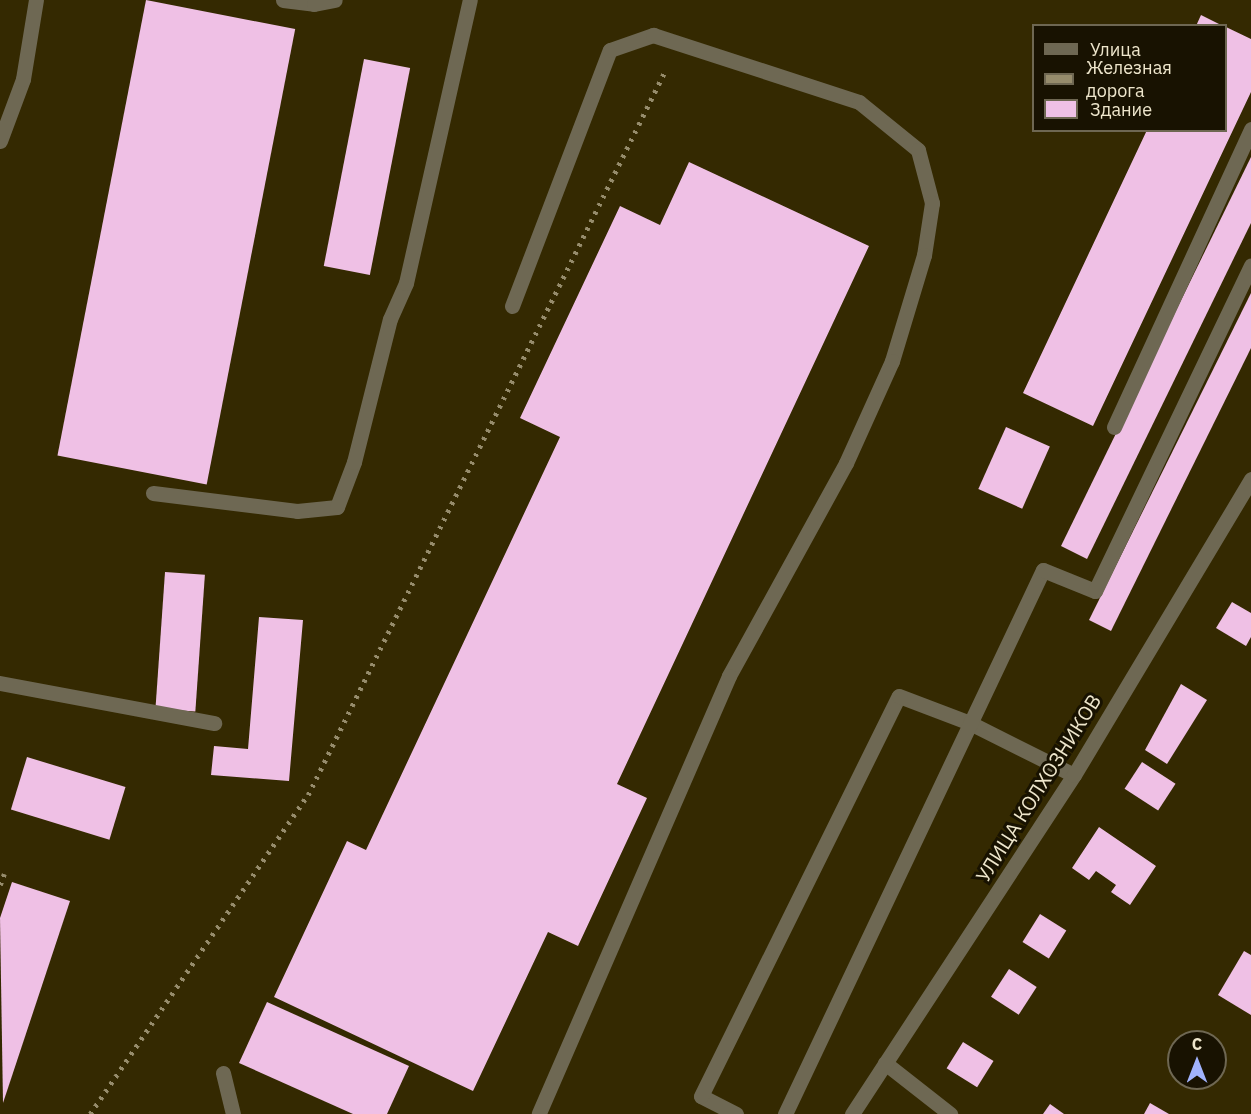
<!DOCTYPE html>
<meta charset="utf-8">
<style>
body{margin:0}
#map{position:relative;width:1251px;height:1114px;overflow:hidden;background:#342901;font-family:"IBM Plex Sans",sans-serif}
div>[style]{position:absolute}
.building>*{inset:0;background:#efc0e5;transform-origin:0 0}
.minor>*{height:15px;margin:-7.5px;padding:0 7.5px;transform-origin:7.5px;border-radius:7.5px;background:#6e6853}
.rail>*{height:4.5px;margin-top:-2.25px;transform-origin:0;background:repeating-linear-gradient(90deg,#968c6c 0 3px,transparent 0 9px)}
span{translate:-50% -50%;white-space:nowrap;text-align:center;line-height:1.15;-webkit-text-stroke:6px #181201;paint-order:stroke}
.street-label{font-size:20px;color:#eee6cc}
.legend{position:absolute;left:1032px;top:24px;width:195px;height:108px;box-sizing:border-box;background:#181201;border:2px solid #6e6752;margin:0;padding:8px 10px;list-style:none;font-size:18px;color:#eee6cc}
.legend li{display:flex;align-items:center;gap:12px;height:30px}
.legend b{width:30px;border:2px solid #6e6752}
.north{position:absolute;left:1167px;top:1030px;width:60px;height:60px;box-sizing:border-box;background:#181201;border:2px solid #6e6752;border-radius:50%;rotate:0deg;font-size:16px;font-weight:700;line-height:24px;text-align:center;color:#eee6cc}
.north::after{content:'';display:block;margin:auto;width:21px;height:27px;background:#a1b3fd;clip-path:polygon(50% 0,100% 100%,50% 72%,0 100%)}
</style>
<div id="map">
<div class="building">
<i style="left:146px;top:0;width:152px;height:464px;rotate:11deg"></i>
<i style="clip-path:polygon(1201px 15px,1223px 26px,1196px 26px)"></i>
<i style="clip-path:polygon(1226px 27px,1251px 39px,1251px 92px,1093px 426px,1023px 393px,1147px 130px,1226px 130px)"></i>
<i style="left:364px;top:59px;width:47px;height:211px;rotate:11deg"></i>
<i style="clip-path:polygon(1251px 157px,1251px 223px,1087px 559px,1061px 546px)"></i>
<i style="clip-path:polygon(689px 162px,869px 246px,617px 784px,647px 798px,578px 946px,548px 932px,473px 1091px,274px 997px,347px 841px,366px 850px,560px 437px,520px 418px,620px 206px,660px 225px)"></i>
<i style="clip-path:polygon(1251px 293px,1251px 348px,1111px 631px,1089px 620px)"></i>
<i style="left:1006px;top:427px;width:48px;height:68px;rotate:24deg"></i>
<i style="left:165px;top:572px;width:40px;height:137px;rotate:4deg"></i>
<i style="clip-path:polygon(1232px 602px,1251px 613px,1251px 637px,1246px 646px,1216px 628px)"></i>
<i style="clip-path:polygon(259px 617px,303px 620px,289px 781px,211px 775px,214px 746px,248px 749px)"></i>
<i style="clip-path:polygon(1181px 684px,1207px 700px,1167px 764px,1145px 750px)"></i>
<i style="left:27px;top:757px;width:103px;height:55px;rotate:17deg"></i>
<i style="left:1142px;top:762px;width:40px;height:32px;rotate:33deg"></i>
<i style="clip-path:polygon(1099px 827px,1156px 866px,1130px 905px,1111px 892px,1116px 885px,1096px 871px,1089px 880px,1072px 868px)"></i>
<i style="clip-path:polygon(12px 882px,70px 901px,3px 1103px,0 918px)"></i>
<i style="left:1040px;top:914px;width:31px;height:33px;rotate:32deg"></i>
<i style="clip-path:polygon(1244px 951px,1251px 955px,1251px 1015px,1218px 995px)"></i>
<i style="left:1009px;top:969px;width:33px;height:33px;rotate:33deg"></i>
<i style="clip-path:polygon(267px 1002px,409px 1066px,387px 1114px,353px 1114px,239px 1063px)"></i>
<i style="left:963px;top:1042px;width:36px;height:31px;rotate:32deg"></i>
<i style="clip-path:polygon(1150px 1103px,1169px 1114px,1144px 1114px)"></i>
<i style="clip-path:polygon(1050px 1104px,1064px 1114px,1043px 1114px)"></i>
</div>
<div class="minor">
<i style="left:283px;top:0;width:31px;rotate:7deg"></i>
<i style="left:314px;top:4px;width:21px;rotate:-11deg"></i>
<i style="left:0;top:141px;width:66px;rotate:-69.6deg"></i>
<i style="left:23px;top:79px;width:80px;rotate:-80.7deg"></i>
<i style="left:512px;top:306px;width:274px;rotate:-69.1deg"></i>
<i style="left:610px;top:50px;width:46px;rotate:-19.2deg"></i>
<i style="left:653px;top:35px;width:217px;rotate:18deg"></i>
<i style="left:859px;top:102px;width:76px;rotate:39.1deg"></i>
<i style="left:918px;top:150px;width:55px;rotate:75.2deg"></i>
<i style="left:932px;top:203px;width:53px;rotate:98.7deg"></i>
<i style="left:924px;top:255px;width:111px;rotate:106.8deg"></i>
<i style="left:892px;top:361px;width:112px;rotate:114.3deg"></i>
<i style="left:846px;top:463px;width:243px;rotate:118.8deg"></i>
<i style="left:729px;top:676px;width:477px;rotate:113.5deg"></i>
<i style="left:1114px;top:427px;width:328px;rotate:-65.3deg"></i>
<i style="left:153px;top:493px;width:145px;rotate:7.1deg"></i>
<i style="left:297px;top:511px;width:40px;rotate:-5.7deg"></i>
<i style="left:337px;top:507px;width:48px;rotate:-69.3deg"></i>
<i style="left:354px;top:462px;width:147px;rotate:-75.9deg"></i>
<i style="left:390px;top:319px;width:39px;rotate:-66deg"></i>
<i style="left:406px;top:283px;width:290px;rotate:-77.3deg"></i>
<i style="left:0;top:683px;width:218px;rotate:10.6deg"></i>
<i style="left:885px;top:1063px;width:83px;rotate:38.1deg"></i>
<i style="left:223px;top:1073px;width:42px;rotate:76.3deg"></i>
<i style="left:736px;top:1114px;width:39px;rotate:-153deg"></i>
<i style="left:701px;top:1096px;width:446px;rotate:-63.7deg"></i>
<i style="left:899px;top:696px;width:76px;rotate:20.8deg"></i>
<i style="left:970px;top:723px;width:116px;rotate:26.6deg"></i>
<i style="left:785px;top:1114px;width:602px;rotate:-64.63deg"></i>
<i style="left:1043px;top:570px;width:56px;rotate:22deg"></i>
<i style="left:1095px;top:591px;width:361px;rotate:-64.4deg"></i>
<i style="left:852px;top:1114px;width:405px;rotate:-56.8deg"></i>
<i style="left:1074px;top:775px;width:345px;rotate:-59.1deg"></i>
</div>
<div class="rail">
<i style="left:0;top:885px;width:12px;rotate:-70deg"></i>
<i style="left:90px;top:1114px;width:386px;rotate:-55.7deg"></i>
<i style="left:308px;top:795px;width:805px;rotate:-63.75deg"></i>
</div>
<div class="street-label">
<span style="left:1038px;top:788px;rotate:-58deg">УЛИЦА КОЛХОЗНИКОВ</span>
</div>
<ul class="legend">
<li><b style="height:8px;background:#6e6853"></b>Улица</li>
<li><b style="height:8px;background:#968c6c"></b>Железная дорога</li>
<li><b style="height:16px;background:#efc0e5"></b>Здание</li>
</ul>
<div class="north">С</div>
</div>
